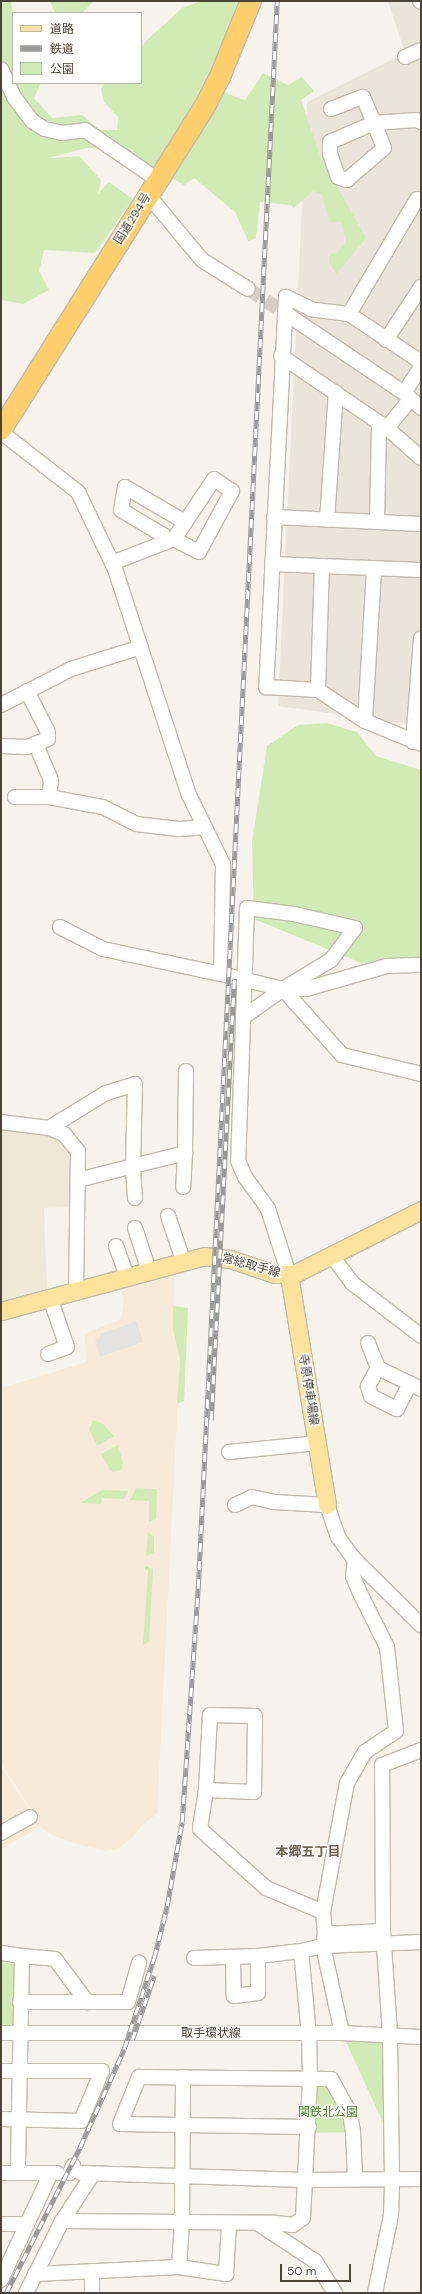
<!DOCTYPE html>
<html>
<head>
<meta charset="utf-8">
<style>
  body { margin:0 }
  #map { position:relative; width:422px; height:2294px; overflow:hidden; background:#f6f3ec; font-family:"DM Sans","Noto Sans JP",sans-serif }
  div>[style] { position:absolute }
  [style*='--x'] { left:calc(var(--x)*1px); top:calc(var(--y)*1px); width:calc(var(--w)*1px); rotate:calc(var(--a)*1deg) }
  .residential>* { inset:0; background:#eae5da }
  .commercial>* { inset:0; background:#f7ead8 }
  .education>* { inset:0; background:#efe8d6 }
  .green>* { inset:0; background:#d2eab5 }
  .parking>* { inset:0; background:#e5e3e0 }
  .minor-tunnel>* { height:14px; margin-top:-7px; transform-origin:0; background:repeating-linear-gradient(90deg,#d4d0c8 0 14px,transparent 0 21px) }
  .roads { filter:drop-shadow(1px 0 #c2bbae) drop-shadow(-1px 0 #c2bbae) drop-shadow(0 1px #c2bbae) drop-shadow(0 -1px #c2bbae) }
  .minor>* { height:14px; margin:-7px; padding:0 7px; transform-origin:7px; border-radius:7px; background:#fff }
  .major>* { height:17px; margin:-8.5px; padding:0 8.5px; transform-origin:8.5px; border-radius:8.5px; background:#ffe39c }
  .highway>* { height:20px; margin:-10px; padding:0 10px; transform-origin:10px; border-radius:10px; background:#ffcf6e }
  .rail>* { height:4.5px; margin-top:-2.25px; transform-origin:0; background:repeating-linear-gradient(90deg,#fff 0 9px,#9a9a9a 0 18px); box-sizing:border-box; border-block:1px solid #9a9a9a }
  span { translate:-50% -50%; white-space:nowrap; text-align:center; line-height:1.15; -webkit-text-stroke:3px #fff; paint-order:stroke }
  .street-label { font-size:12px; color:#4b4439 }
  .park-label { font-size:12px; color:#4a7f2a }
  .neighbourhood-label { font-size:13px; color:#6e6250; font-weight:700 }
  .frame { position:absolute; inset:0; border:2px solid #4b4439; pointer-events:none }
  .legend { position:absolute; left:12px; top:12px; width:130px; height:72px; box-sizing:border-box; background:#fff; border:1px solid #b7b4b0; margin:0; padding:5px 7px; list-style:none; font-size:12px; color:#4b4439 }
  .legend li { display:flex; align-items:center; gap:8px; height:20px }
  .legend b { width:20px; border:1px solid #b7b4b0 }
  .scale { position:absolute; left:280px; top:2264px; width:71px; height:18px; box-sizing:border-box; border:2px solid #4b4439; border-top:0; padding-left:5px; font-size:12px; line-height:14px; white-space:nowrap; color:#4b4439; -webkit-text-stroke:3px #fff; paint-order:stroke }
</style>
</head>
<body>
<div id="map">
  <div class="residential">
    <i style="clip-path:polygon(388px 1px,421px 1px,421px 726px,278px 706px,307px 102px,405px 53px)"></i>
  </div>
  <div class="commercial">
    <i style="clip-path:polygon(174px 1273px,173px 1330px,180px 1359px,157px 1814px,142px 1825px,132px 1838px,119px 1848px,106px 1851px,80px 1845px,51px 1835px,43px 1829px,1px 1763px,1px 1388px,87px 1362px,84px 1334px,121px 1319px,124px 1301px,120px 1284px)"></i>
    <i style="clip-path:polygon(1px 1766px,41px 1827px,1px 1849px)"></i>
  </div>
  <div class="education">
    <i style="clip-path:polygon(14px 1128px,60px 1138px,65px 1144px,74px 1158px,74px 1207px,44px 1208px,47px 1291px,1px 1302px,1px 1129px)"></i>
  </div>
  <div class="green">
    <i style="clip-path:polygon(1px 1px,11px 1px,13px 14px,13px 83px,41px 83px,34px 98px,52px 118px,82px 115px,100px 130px,117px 130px,118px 117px,104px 102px,101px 89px,104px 83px,141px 83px,141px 48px,146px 41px,182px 8px,201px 1px,239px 1px,239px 16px,212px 78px,228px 94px,245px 100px,263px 73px,288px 85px,302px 77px,314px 91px,301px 100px,320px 156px,366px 238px,336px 274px,329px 262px,330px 254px,337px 253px,346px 242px,341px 222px,329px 222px,322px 194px,313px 191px,294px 208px,291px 205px,260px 202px,256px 238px,248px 241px,235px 212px,194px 178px,184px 185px,121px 150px,87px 148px,48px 158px,79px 156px,101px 180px,98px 194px,109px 182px,133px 199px,95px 253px,44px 250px,39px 271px,49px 290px,23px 304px,1px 300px)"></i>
    <i style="clip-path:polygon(50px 1px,94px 1px,82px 13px,55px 13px)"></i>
    <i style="clip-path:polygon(327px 723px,357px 732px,376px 756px,421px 770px,421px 961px,361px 963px,254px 919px,252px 842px,267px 746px,298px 725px)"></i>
    <i style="clip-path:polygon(173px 1306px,188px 1308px,184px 1401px,177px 1404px,180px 1359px,173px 1330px)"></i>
    <i style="clip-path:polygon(93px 1420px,103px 1424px,114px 1436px,97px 1446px,89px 1429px)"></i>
    <i style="clip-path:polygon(118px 1445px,123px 1463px,122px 1469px,113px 1472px,110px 1470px,101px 1454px)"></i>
    <i style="clip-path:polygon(136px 1488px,157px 1489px,156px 1519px,149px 1522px,149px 1501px,130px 1500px)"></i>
    <i style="clip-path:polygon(102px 1490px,128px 1491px,124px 1499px,102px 1498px,101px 1504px,80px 1503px)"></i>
    <i style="clip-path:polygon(148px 1532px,154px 1537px,154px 1552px,146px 1556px)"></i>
    <i style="clip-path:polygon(145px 1566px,153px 1569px,149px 1642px,143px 1645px,148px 1570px,145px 1570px)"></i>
    <i style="clip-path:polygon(1px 1962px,16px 1965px,14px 2026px,1px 2026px)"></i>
    <i style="clip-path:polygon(342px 2033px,390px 2034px,391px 2140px)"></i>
    <i style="clip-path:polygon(310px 2078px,331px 2079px,353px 2132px,309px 2133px)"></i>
  </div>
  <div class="parking">
    <i style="clip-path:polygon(137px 1321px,143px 1342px,100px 1357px,95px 1340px,100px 1338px,100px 1334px)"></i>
  </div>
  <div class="minor-tunnel">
    <i style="--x:248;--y:289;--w:51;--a:33.1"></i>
  </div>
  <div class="roads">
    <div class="minor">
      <i style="--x:420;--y:1;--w:1;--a:45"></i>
      <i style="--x:405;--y:57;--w:17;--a:-24"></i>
      <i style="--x:1;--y:69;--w:31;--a:65"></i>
      <i style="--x:14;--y:97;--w:30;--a:53"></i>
      <i style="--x:32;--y:121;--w:15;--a:32"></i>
      <i style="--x:45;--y:129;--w:17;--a:13"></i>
      <i style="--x:62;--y:133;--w:23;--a:-7"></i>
      <i style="--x:85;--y:130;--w:88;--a:34.4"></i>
      <i style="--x:331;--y:109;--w:34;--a:-21"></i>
      <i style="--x:363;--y:97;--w:28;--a:67"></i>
      <i style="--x:374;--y:123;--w:27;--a:68"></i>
      <i style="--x:384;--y:148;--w:49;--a:139.1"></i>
      <i style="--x:347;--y:180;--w:9;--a:-162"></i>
      <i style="--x:338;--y:177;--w:24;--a:-109"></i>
      <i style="--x:330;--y:154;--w:12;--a:-90"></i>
      <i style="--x:330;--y:142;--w:48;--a:-23.4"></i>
      <i style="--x:374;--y:123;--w:42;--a:-4.1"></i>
      <i style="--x:416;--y:120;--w:5;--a:22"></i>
      <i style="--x:148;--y:195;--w:85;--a:50.3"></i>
      <i style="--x:202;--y:260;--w:54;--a:32.2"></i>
      <i style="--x:421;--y:201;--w:4;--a:-153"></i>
      <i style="--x:417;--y:199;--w:134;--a:120.6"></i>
      <i style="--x:349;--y:314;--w:87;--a:33.7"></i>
      <i style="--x:349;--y:314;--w:38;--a:-173"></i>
      <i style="--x:311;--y:309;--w:28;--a:-154"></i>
      <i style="--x:286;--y:297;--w:391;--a:92.9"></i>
      <i style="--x:266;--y:687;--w:52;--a:3.3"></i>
      <i style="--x:318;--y:690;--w:56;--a:33.4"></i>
      <i style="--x:365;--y:721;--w:61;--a:22.3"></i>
      <i style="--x:291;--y:317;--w:136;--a:33.9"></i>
      <i style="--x:404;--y:393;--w:23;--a:41"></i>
      <i style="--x:386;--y:340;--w:64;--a:-56.6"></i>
      <i style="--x:281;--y:356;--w:128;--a:34.2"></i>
      <i style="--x:387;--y:428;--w:45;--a:41.4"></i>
      <i style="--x:404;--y:393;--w:31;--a:-57"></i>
      <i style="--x:387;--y:428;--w:36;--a:-51"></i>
      <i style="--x:1;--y:432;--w:98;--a:37.9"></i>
      <i style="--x:78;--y:492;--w:85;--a:64.3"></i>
      <i style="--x:115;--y:569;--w:238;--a:71.9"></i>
      <i style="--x:189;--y:795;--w:77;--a:63.8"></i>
      <i style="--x:223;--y:864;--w:110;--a:91"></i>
      <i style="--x:221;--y:974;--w:64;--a:13.6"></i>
      <i style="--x:283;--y:989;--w:89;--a:48.2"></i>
      <i style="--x:342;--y:1055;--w:81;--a:13.5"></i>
      <i style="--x:274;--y:517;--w:147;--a:2.7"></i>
      <i style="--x:327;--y:520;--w:128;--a:-86"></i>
      <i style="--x:377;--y:522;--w:98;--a:-88.8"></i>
      <i style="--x:166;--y:542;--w:8;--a:-113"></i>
      <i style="--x:163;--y:535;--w:49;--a:-149.2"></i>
      <i style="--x:121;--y:510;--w:23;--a:-80"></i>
      <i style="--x:125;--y:487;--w:69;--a:30.3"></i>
      <i style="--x:112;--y:563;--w:66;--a:-21.2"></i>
      <i style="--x:174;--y:539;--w:72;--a:-56.3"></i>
      <i style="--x:214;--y:479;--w:22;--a:34"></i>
      <i style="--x:232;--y:491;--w:69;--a:118.4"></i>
      <i style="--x:199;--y:552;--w:28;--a:-153"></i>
      <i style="--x:272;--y:564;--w:149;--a:2.3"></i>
      <i style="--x:318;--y:690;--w:124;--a:-88.2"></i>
      <i style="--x:1;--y:705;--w:79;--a:-27.2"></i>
      <i style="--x:71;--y:669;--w:73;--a:-17.4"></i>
      <i style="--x:365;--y:721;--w:153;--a:-86.6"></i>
      <i style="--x:413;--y:742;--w:104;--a:-85.6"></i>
      <i style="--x:1;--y:746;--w:26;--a:2"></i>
      <i style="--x:27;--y:747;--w:22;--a:-21"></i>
      <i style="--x:48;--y:739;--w:7;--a:-90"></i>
      <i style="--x:48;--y:732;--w:46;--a:-117.1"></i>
      <i style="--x:15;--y:797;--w:34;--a:0"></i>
      <i style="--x:49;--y:797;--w:17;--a:-83"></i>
      <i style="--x:51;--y:780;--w:39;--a:-113"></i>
      <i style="--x:49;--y:797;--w:55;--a:10.5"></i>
      <i style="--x:103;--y:807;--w:37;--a:27"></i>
      <i style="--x:136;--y:824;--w:43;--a:6.6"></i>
      <i style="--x:179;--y:829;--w:26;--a:-4"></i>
      <i style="--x:60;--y:927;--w:48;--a:27.1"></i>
      <i style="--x:103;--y:949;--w:121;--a:12"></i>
      <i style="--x:283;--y:989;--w:56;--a:-31.1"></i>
      <i style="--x:331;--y:960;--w:40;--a:-53"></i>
      <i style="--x:355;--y:928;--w:63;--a:-167.1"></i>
      <i style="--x:294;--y:914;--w:47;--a:-172.7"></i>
      <i style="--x:247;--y:908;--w:253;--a:92"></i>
      <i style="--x:238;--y:1161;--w:17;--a:66"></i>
      <i style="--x:245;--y:1177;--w:39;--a:54"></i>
      <i style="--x:268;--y:1209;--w:69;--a:72.3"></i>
      <i style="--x:245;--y:1016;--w:47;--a:-35.4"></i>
      <i style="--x:283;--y:989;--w:23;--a:0"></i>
      <i style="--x:306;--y:989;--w:84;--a:-15.9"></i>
      <i style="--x:387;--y:966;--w:34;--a:-2"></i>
      <i style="--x:1;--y:1122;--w:48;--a:7.1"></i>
      <i style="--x:49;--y:1128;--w:16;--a:22"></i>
      <i style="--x:64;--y:1134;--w:22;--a:51"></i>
      <i style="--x:78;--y:1151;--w:139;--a:90.8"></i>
      <i style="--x:49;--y:1128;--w:67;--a:-31.6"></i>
      <i style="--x:106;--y:1093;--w:30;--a:-17"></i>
      <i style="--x:135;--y:1084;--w:82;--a:91.4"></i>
      <i style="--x:133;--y:1166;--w:57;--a:165.7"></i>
      <i style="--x:185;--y:1153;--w:82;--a:-89.3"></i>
      <i style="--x:135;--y:1198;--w:32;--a:-94"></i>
      <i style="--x:133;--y:1166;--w:54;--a:-14"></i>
      <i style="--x:185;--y:1153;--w:34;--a:93"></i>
      <i style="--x:168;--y:1216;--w:46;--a:71.2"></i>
      <i style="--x:135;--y:1228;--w:45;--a:72"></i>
      <i style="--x:116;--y:1246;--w:32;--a:70"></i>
      <i style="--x:332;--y:1256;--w:34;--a:53"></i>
      <i style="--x:352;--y:1283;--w:87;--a:37.5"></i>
      <i style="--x:368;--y:1343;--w:27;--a:68"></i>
      <i style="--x:378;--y:1368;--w:48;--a:26"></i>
      <i style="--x:48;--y:1354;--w:20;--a:-20"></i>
      <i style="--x:67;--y:1347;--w:52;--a:-109.1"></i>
      <i style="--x:378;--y:1368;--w:21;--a:119"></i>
      <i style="--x:368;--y:1386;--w:10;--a:73"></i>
      <i style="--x:371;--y:1396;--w:29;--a:27"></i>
      <i style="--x:397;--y:1409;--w:29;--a:-63"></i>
      <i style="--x:229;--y:1452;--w:88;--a:-5.8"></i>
      <i style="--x:235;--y:1505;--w:19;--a:-25"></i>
      <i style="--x:252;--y:1497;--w:23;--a:13"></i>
      <i style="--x:274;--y:1502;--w:53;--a:3.2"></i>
      <i style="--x:327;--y:1505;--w:34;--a:71"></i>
      <i style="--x:338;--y:1537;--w:29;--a:54"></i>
      <i style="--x:355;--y:1560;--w:93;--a:44.6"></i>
      <i style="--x:206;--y:1790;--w:48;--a:2.4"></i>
      <i style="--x:254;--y:1792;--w:76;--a:-89.2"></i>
      <i style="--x:255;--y:1716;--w:45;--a:-178.7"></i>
      <i style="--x:210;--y:1715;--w:75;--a:93.1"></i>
      <i style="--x:206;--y:1790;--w:39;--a:99"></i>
      <i style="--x:200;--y:1829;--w:89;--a:41.8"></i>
      <i style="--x:266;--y:1888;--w:62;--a:22.8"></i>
      <i style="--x:1;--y:1833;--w:33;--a:-29"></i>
      <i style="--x:325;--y:1934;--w:58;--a:-3"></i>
      <i style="--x:1;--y:1953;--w:21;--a:8"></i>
      <i style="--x:22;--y:1956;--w:217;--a:91.1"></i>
      <i style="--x:22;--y:1956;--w:33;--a:5"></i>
      <i style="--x:55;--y:1959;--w:54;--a:53.3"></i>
      <i style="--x:233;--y:1957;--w:39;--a:89"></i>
      <i style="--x:234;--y:1996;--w:24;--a:-7"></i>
      <i style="--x:258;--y:1993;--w:37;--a:-90"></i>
      <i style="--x:194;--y:1958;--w:64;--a:-1.8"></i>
      <i style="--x:258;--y:1956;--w:43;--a:-6.6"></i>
      <i style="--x:20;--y:2002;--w:108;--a:0"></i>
      <i style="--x:128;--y:2002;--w:41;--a:-74.2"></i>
      <i style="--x:1;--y:2033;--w:341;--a:0"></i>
      <i style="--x:342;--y:2033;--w:79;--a:2.9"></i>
      <i style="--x:342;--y:2033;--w:89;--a:-102.3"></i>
      <i style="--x:323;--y:1946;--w:12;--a:-81"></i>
      <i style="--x:325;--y:1934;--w:22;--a:-95"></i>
      <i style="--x:323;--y:1912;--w:131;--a:-79.5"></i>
      <i style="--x:347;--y:1783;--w:36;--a:-60"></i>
      <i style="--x:365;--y:1752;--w:37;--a:-34"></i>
      <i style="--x:396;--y:1731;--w:84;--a:-96.1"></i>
      <i style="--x:387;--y:1647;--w:63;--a:-116.6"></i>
      <i style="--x:359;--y:1591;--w:16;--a:-112"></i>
      <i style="--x:353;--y:1576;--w:16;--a:-83"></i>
      <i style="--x:1;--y:2071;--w:101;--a:0"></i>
      <i style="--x:102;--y:2071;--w:54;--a:112.8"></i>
      <i style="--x:81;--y:2121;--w:80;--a:-178.6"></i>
      <i style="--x:309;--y:2127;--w:189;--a:-179.1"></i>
      <i style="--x:120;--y:2124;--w:51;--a:-68"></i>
      <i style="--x:139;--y:2077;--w:192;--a:0.6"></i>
      <i style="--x:331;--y:2079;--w:39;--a:61"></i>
      <i style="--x:350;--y:2113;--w:19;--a:81"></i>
      <i style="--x:353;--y:2132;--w:46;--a:87.5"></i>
      <i style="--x:1;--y:2173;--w:56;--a:0"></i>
      <i style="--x:70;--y:2173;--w:8;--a:-67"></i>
      <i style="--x:81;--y:2173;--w:225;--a:1.8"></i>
      <i style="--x:306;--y:2180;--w:115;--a:-0.5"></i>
      <i style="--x:62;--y:2221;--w:214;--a:0.5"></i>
      <i style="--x:276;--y:2223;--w:17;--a:7"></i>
      <i style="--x:293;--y:2225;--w:12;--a:-35"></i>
      <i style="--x:303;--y:2218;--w:140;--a:-87.1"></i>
      <i style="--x:310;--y:2078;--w:43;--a:-91.3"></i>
      <i style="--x:309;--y:2035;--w:84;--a:-95.4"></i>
      <i style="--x:301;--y:1951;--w:23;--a:-13"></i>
      <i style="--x:323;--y:1946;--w:98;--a:-2.3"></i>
      <i style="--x:257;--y:2223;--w:69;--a:33.2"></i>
      <i style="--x:315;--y:2261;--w:38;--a:58"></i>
      <i style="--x:1;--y:2224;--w:25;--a:0"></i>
      <i style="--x:179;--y:2267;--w:48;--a:8.5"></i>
      <i style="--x:226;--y:2274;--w:51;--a:-86.6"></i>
      <i style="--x:92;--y:2271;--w:22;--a:90"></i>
      <i style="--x:35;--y:2274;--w:144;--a:-2.8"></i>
      <i style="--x:179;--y:2267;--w:44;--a:-86.1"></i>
      <i style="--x:182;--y:2223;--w:146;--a:-89.6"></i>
      <i style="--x:1;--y:2280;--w:118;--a:-65"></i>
      <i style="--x:26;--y:2293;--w:80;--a:-63.4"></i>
      <i style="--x:62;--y:2221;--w:56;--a:-56.6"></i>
      <i style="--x:375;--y:2293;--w:80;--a:-78.4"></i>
      <i style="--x:391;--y:2215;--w:36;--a:-88"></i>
      <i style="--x:392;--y:2179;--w:145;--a:-90.8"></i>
      <i style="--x:390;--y:2034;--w:103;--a:-93.9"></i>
      <i style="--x:383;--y:1931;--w:166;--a:-90.3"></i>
      <i style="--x:382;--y:1765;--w:42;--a:-21"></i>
    </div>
    <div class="major">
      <i style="--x:289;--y:1275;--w:233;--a:80.6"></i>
      <i style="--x:1;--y:1311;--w:211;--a:-15.1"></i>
      <i style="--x:205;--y:1256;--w:25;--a:7"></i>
      <i style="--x:230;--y:1259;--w:47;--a:18.4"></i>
      <i style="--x:275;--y:1274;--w:19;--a:0"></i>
      <i style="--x:294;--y:1274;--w:142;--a:-26.7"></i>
    </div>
    <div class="highway">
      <i style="--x:1;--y:430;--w:381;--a:-57.8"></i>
      <i style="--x:204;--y:108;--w:38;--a:-63"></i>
      <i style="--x:221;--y:74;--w:79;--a:-67.7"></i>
    </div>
  </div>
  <div class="rail">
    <i style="--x:211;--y:1420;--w:442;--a:-87"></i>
    <i style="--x:132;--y:2040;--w:68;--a:-71"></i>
    <i style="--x:6;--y:2293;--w:164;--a:-63.1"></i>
    <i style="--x:80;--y:2147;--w:107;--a:-65.8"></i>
    <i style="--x:124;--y:2049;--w:96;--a:-71.8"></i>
    <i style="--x:154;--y:1958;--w:54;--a:-76"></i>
    <i style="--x:167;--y:1906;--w:85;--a:-79.9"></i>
    <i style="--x:182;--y:1822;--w:235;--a:-86.1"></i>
    <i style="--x:198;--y:1588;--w:1589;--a:-87.15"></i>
  </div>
  <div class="street-label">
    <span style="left:133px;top:219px;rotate:-58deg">国道294号</span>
    <span style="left:251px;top:1266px;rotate:15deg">常総取手線</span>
    <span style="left:308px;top:1390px;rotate:81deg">寺原停車場線</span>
    <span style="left:211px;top:2034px">取手環状線</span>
  </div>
  <div class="park-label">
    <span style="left:328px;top:2113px">関鉄北公園</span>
  </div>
  <div class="neighbourhood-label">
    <span style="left:308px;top:1852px">本郷五丁目</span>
  </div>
  <div class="frame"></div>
  <ul class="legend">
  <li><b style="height:5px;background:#ffe39c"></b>道路</li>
  <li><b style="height:5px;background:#9a9a9a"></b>鉄道</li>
  <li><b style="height:11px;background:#d2eab5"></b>公園</li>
  </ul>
  <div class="scale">50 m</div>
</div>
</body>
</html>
